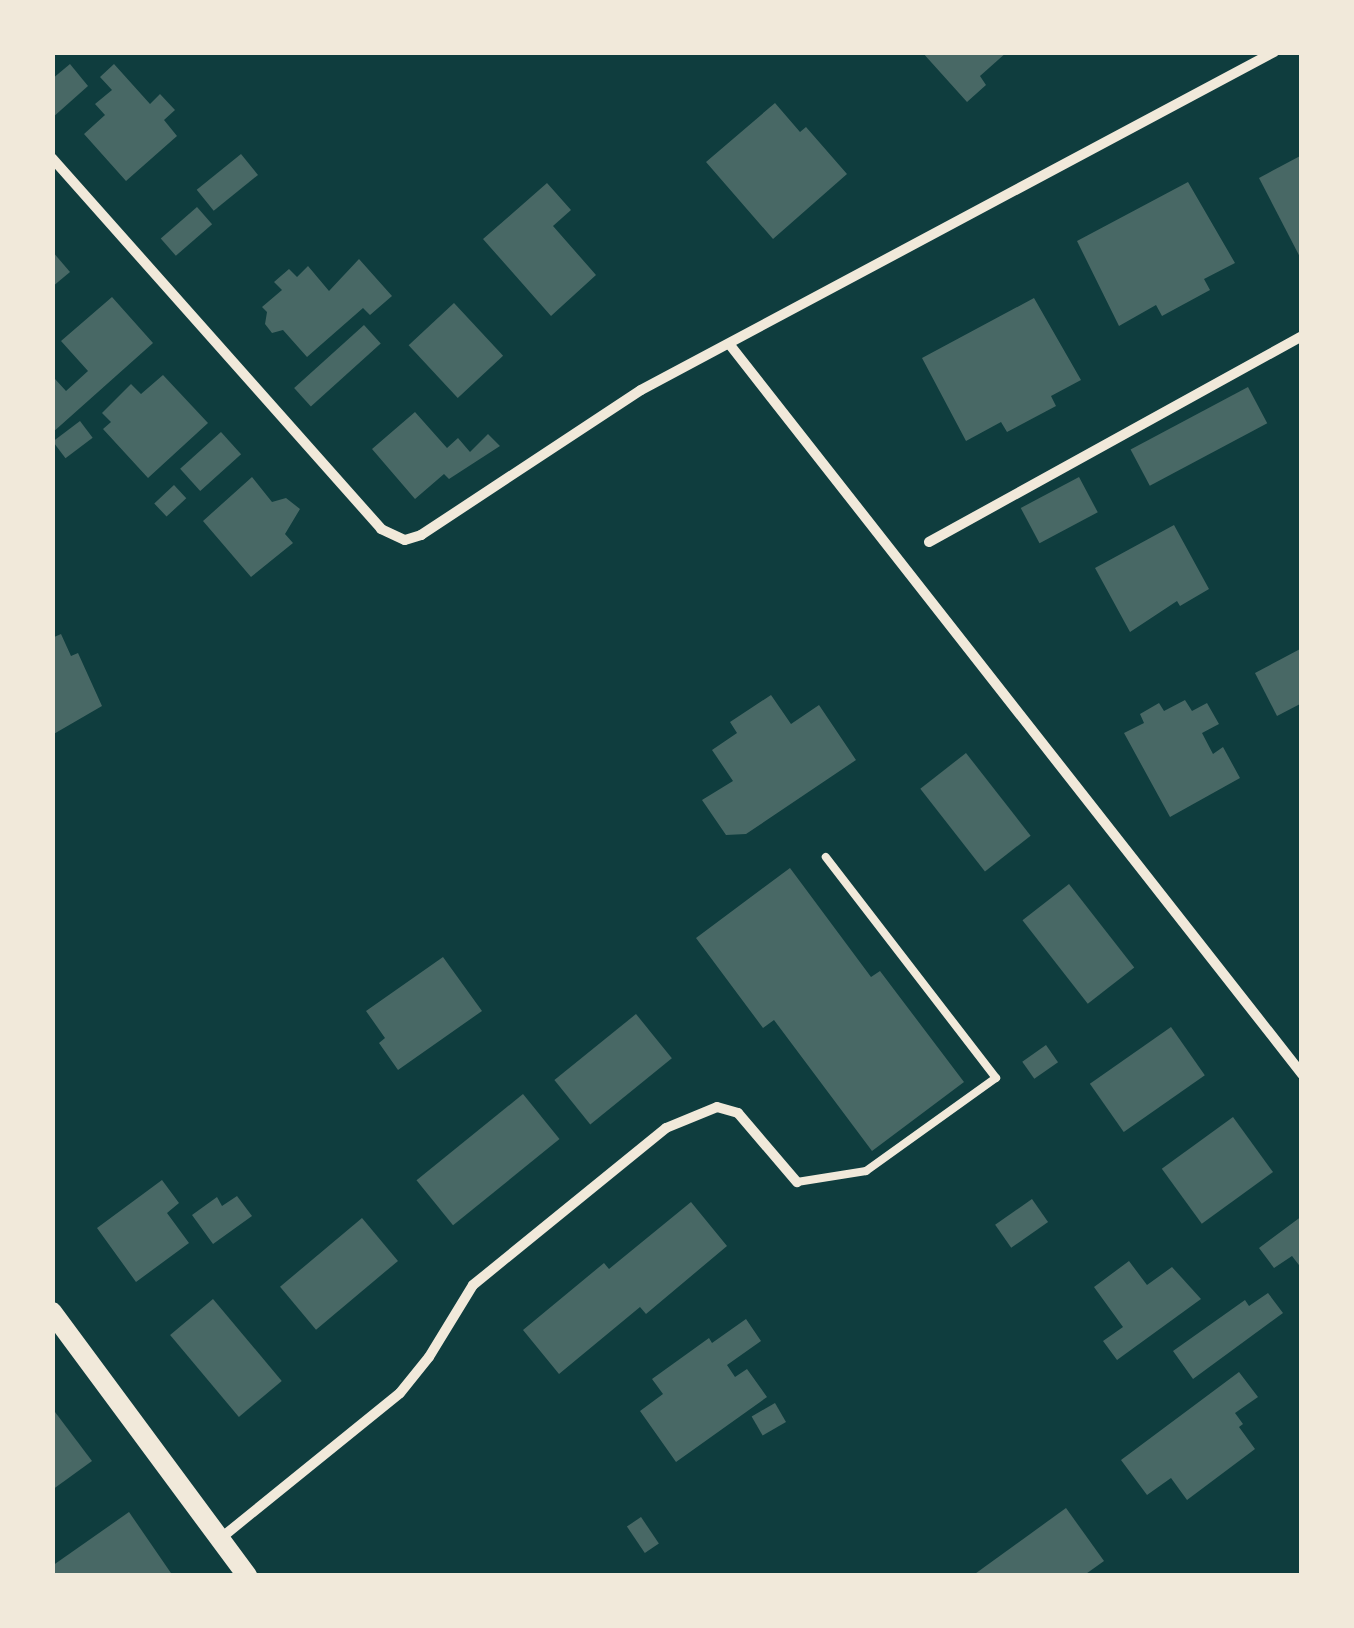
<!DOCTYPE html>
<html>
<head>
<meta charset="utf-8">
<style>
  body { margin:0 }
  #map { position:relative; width:1354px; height:1628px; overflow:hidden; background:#0f3d3e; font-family:"PT Serif",serif }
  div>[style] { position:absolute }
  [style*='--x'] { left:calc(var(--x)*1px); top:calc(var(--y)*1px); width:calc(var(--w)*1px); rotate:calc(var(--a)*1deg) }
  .building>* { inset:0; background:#486865; transform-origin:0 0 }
  .service>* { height:8px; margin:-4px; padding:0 4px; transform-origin:4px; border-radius:4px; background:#f1e9da }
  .minor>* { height:10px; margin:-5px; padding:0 5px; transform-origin:5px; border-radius:5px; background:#f1e9da }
  .secondary>* { height:20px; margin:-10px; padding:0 10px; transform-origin:10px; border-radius:10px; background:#f1e9da }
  span { translate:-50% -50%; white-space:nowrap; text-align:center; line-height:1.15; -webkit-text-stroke:10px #f1e9da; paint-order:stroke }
  .frame { position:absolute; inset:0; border:55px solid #f1e9da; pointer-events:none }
</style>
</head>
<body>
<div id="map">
  <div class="building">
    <i style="clip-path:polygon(922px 52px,1007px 52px,980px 76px,986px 85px,967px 102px)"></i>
    <i style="clip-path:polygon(70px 64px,88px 86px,52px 118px,52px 79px)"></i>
    <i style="clip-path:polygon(114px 64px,150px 104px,160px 94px,175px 110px,164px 120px,177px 136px,126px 181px,84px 134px,105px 115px,95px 104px,112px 90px,100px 77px)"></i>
    <i style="clip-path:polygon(775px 103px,800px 132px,806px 127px,847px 174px,773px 239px,706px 162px)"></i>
    <i style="left:241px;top:154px;width:27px;height:57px;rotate:51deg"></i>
    <i style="clip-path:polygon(1302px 155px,1302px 261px,1259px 178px)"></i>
    <i style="clip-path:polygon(1188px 182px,1235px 263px,1204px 279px,1210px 290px,1162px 316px,1156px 305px,1119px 326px,1077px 241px)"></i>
    <i style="clip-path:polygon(547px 183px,571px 210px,553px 226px,596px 275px,551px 316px,483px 239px)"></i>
    <i style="left:197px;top:207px;width:23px;height:48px;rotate:49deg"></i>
    <i style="clip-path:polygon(52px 251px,70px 272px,52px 287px)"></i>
    <i style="clip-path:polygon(359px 259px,392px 296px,370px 315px,363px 308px,307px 357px,283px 330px,272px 333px,265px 324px,267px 312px,262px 307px,282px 290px,274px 282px,289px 269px,297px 277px,308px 266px,329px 291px)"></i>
    <i style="clip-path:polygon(112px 297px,153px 343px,52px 433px,52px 382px,55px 379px,66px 391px,88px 371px,61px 341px)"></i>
    <i style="clip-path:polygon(1034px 298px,1081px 380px,1051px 396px,1056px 406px,1007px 432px,1001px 422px,966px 441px,922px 358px)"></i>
    <i style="left:454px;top:303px;width:72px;height:62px;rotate:47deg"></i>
    <i style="left:364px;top:325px;width:25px;height:94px;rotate:48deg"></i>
    <i style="clip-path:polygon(163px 375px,208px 423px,148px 478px,103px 429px,111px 422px,102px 413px,131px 384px,141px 394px)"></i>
    <i style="left:1248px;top:387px;width:41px;height:133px;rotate:62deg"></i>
    <i style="clip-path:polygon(415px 412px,447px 448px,458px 438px,470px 452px,488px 434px,500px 446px,449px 479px,444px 474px,415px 499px,372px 449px)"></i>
    <i style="left:80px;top:421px;width:21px;height:34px;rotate:53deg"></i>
    <i style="left:221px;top:432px;width:30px;height:55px;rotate:48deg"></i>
    <i style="clip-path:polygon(252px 477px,272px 502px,286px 498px,300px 509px,285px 534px,293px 543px,251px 577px,203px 521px)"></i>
    <i style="left:1079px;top:477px;width:40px;height:66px;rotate:62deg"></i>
    <i style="left:174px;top:485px;width:18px;height:27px;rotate:47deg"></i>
    <i style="clip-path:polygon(1174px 525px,1209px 589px,1180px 606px,1177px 601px,1130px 632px,1095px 568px)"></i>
    <i style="clip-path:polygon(61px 634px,71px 656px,78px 653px,102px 706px,52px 735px,52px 638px)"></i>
    <i style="clip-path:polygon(1302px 648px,1302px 703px,1277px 716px,1255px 673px)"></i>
    <i style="clip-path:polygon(771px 695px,791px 724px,819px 705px,856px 760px,746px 834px,726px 835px,702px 800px,733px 781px,712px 750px,737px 733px,730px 722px)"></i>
    <i style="clip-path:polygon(1185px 700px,1192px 711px,1207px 703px,1219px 724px,1202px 733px,1213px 754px,1223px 747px,1240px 778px,1170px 817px,1124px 733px,1144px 723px,1140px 714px,1159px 703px,1164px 711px)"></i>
    <i style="left:966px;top:753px;width:105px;height:58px;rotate:52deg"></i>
    <i style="clip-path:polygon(790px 868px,871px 977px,880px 971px,964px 1082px,872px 1151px,774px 1020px,763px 1028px,696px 938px)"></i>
    <i style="left:1069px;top:884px;width:106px;height:59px;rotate:52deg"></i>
    <i style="clip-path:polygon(443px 957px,482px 1011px,398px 1070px,379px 1043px,385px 1038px,366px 1011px)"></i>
    <i style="left:636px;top:1014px;width:57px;height:105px;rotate:51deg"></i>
    <i style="left:1171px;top:1027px;width:59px;height:99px;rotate:55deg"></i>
    <i style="left:1046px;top:1045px;width:21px;height:29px;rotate:55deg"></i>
    <i style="left:523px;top:1094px;width:58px;height:137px;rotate:51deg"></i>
    <i style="left:1233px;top:1117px;width:68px;height:88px;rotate:54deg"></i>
    <i style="clip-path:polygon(162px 1180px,179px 1203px,167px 1213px,189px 1243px,136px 1282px,97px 1228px)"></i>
    <i style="clip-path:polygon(237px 1196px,252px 1216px,213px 1244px,192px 1215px,217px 1197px,222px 1206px)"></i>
    <i style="left:1032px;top:1199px;width:28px;height:45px;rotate:55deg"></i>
    <i style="clip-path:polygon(691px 1202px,727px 1246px,646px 1314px,640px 1307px,559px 1374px,523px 1330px,604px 1263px,609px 1269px)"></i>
    <i style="clip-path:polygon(1302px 1216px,1302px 1269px,1292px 1256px,1274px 1268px,1259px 1248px)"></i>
    <i style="left:362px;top:1218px;width:56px;height:107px;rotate:50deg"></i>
    <i style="clip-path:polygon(1129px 1261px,1147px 1285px,1172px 1267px,1201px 1299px,1117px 1360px,1103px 1341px,1123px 1327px,1094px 1287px)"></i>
    <i style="clip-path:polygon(1268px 1293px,1283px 1313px,1193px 1379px,1173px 1351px,1245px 1300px,1249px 1306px)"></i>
    <i style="left:213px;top:1299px;width:107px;height:56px;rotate:50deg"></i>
    <i style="clip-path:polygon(746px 1319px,761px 1341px,727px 1365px,735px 1377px,747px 1369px,767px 1397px,676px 1462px,640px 1411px,663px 1394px,652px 1379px,709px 1338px,712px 1343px)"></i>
    <i style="clip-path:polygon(1239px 1372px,1258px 1397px,1235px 1413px,1243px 1424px,1239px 1427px,1255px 1449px,1187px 1500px,1171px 1478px,1147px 1495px,1121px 1460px)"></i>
    <i style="left:775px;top:1403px;width:22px;height:27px;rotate:60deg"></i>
    <i style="clip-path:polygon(52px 1408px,92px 1461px,52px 1490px)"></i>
    <i style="clip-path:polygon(1066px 1508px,1104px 1561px,1083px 1576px,972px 1576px)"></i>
    <i style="clip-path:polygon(129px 1512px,173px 1576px,52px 1576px,52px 1566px)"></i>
    <i style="left:641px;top:1517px;width:32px;height:17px;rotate:56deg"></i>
  </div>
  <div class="service">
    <i style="--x:797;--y:1182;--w:70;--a:-9.1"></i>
    <i style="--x:866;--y:1171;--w:160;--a:-35.6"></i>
    <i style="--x:996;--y:1078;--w:279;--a:-127.6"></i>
  </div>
  <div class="minor">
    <i style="--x:52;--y:158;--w:496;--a:48.4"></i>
    <i style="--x:381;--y:529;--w:26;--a:25"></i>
    <i style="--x:405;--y:540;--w:17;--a:-17"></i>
    <i style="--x:421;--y:535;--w:263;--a:-33.4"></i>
    <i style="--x:641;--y:390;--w:718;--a:-28.1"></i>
    <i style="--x:730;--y:345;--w:927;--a:51.88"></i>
    <i style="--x:929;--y:542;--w:426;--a:-28.9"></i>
    <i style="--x:221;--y:1538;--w:230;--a:-39"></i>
    <i style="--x:400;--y:1393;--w:46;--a:-51.1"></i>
    <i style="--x:429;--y:1357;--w:84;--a:-58.6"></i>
    <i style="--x:473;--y:1285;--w:249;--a:-39.1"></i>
    <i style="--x:666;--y:1128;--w:55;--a:-22.4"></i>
    <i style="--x:717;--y:1107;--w:22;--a:16"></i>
    <i style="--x:738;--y:1113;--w:91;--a:49.5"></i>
  </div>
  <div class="secondary">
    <i style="--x:52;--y:1312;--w:328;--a:53.5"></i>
  </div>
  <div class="frame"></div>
</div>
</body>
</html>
